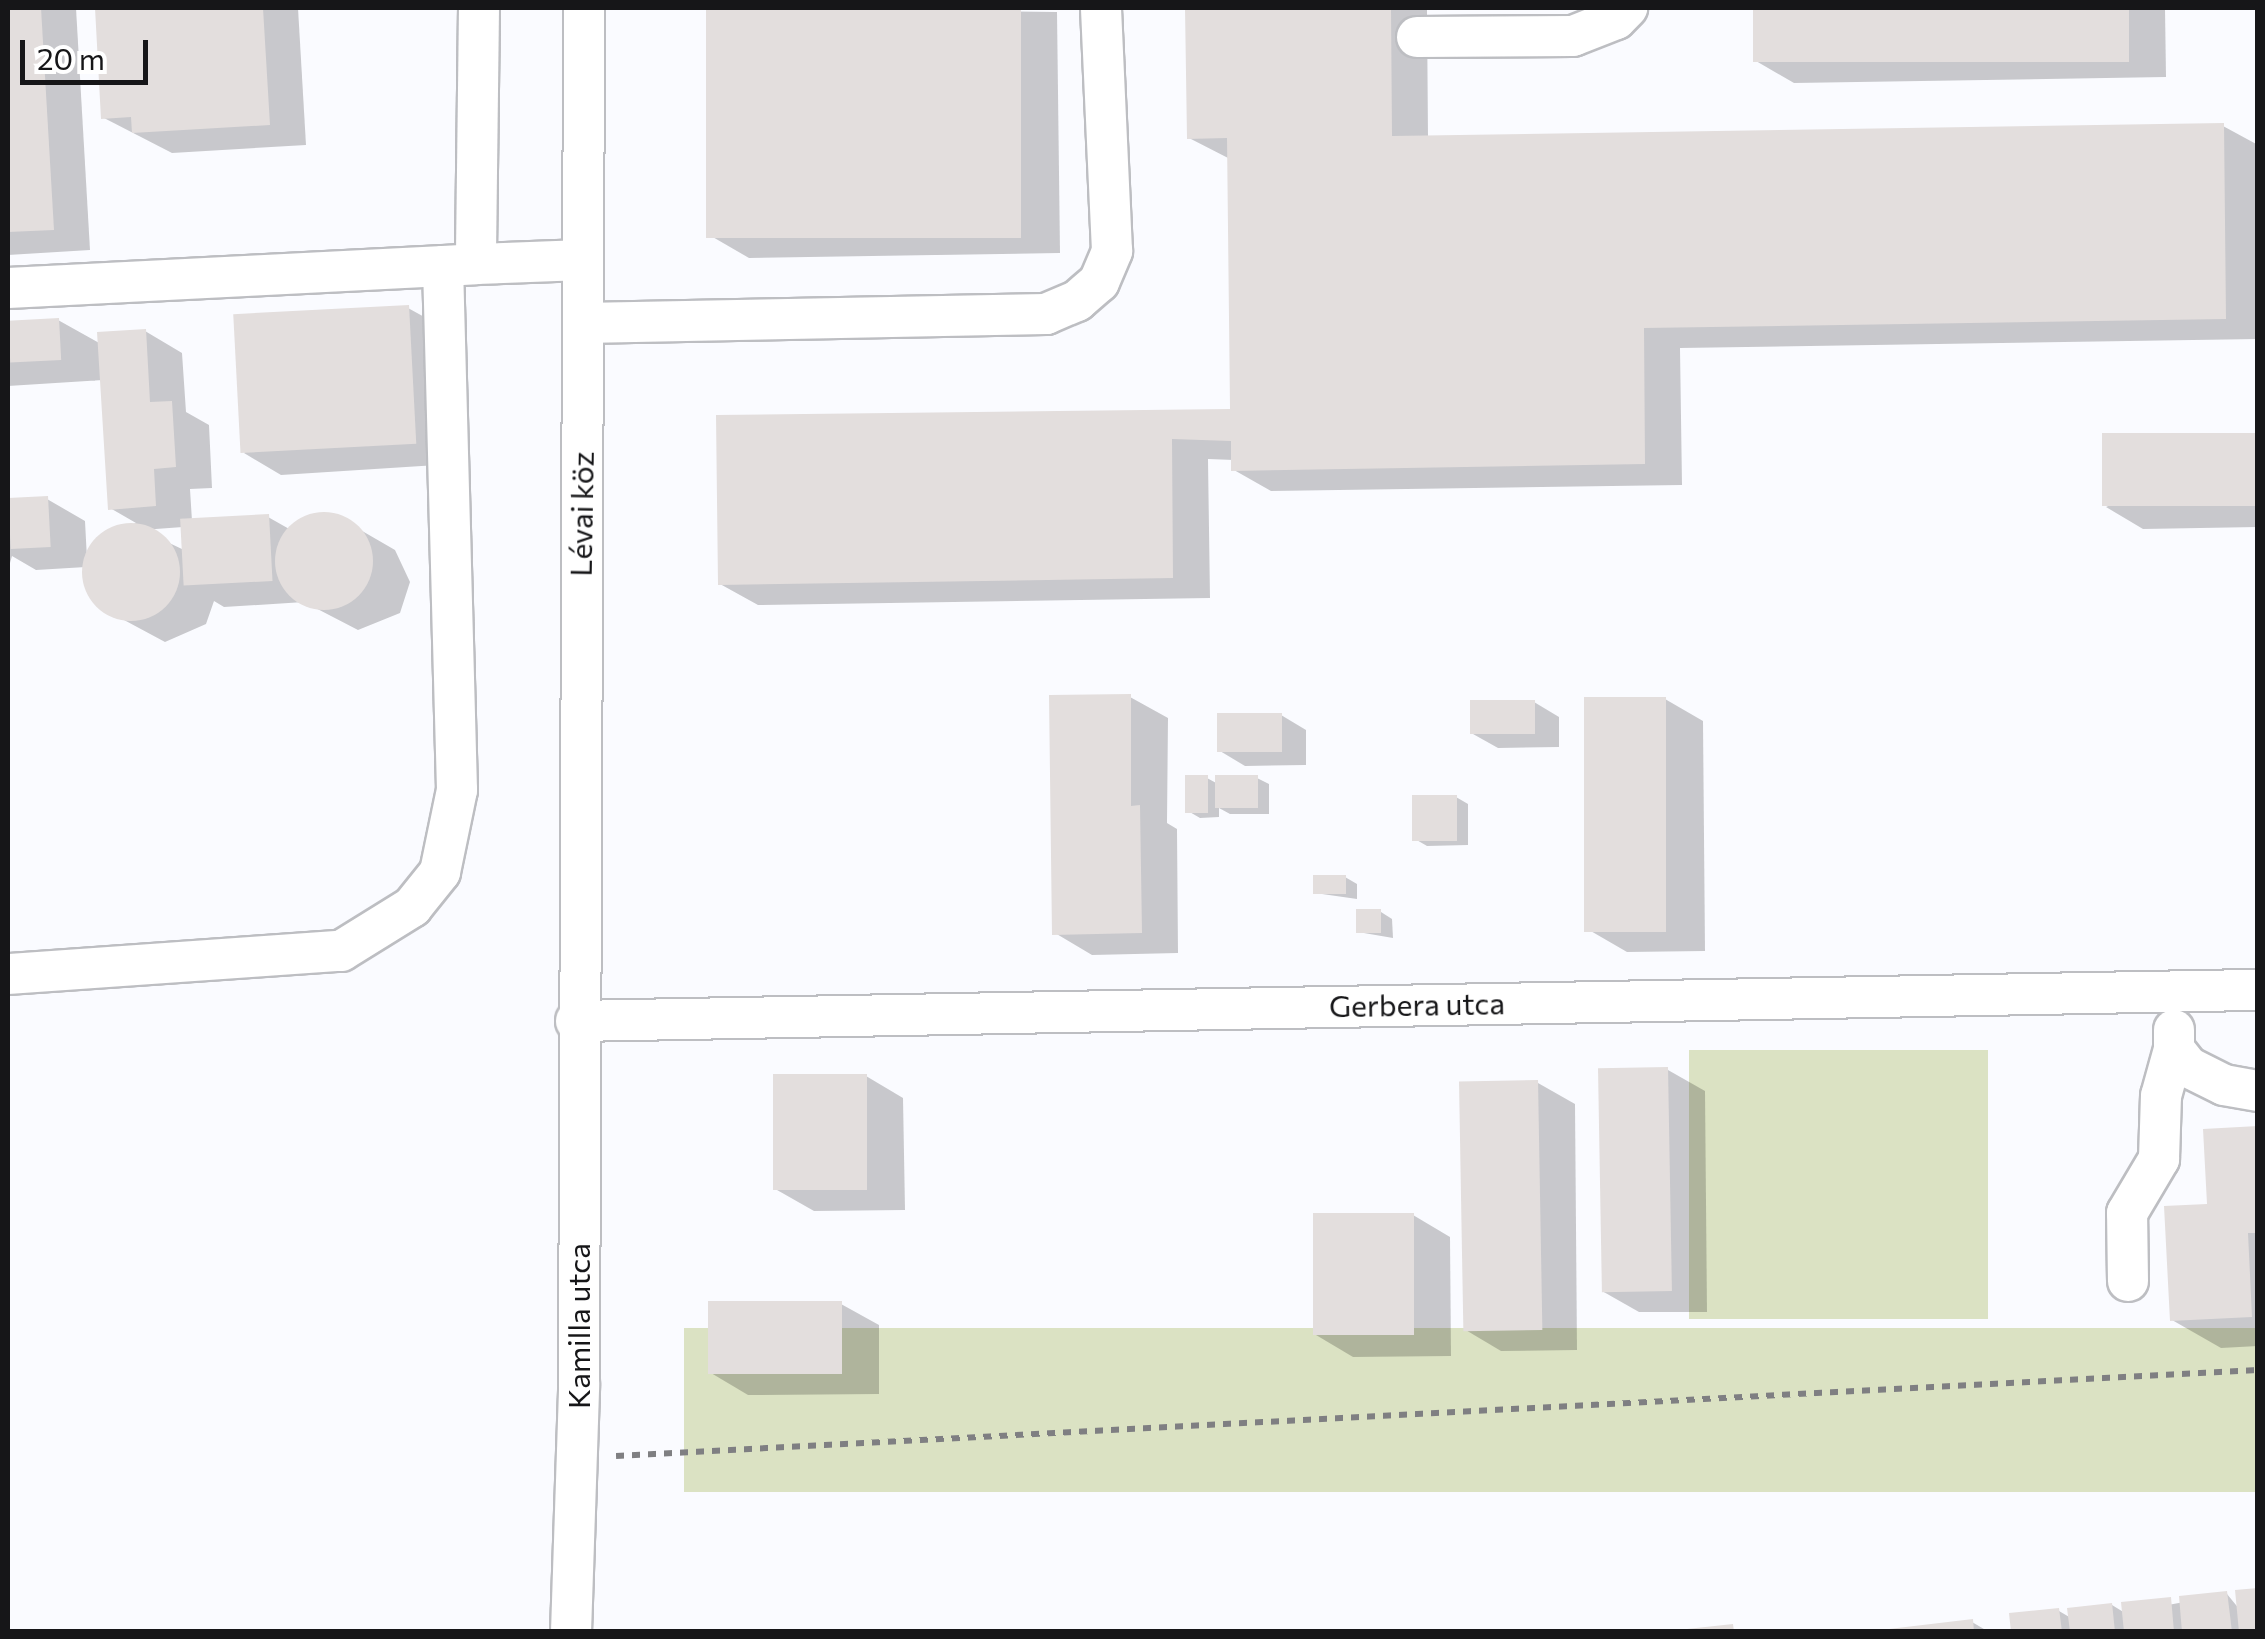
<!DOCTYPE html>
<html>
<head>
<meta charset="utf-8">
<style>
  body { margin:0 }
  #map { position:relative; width:2265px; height:1639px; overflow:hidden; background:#fafbff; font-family:Commissioner,sans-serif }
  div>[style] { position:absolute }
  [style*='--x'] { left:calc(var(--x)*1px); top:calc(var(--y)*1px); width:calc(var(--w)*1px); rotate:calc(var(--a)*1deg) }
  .green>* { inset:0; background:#dbe2c3; transform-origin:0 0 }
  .shadow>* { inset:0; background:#0003 }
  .building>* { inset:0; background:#e3dedd; transform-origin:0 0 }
  .round { border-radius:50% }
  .path>* { height:6px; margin-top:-3px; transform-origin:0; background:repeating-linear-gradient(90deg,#7f7f82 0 8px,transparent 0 16px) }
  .roads { filter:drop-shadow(2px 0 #bdbec2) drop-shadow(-2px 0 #bdbec2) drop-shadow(0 2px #bdbec2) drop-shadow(0 -2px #bdbec2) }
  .minor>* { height:40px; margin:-20px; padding:0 20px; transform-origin:20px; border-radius:20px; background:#fff }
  span { translate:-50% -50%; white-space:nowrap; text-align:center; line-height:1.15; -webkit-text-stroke:8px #fff; paint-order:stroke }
  .street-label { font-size:30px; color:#161618 }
  .frame { position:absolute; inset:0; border:10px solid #161618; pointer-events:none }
  .scale { position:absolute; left:20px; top:40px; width:128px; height:45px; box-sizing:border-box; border:5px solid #161618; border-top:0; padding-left:12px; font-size:30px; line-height:35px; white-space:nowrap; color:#161618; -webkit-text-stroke:8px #fff; paint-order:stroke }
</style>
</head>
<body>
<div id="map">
  <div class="green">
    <i style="left:1988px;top:1050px;width:269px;height:299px;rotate:90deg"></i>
    <i style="left:2257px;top:1328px;width:164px;height:1573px;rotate:90deg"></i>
  </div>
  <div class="shadow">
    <i style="clip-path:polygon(8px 8px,76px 8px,90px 250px,8px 255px)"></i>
    <i style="clip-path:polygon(97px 8px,298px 8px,306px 145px,172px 153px,104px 118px)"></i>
    <i style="clip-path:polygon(709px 8px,1057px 12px,1060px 253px,749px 258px,711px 236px)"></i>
    <i style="clip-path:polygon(1188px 8px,1427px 8px,1428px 138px,2223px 126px,2258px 145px,2258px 339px,1680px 348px,1682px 485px,1271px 491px,1234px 470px,1234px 460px,1208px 459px,1210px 598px,758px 605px,720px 584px,1233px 412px,1230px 159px,1189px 138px)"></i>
    <i style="clip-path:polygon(1756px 8px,2165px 8px,2166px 77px,1794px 83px,1756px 61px)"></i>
    <i style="clip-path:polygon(408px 308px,446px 329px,453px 464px,281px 475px,244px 453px)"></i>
    <i style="clip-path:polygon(evenodd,58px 320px,101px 344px,145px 331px,182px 353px,186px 412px,209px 425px,212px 488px,190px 489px,192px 521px,268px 517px,291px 530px,324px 514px,357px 528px,395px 550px,410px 582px,400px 613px,358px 630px,304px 602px,224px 607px,214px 601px,206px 624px,165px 642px,98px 606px,89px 593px,86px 567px,36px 570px,12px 556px,8px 570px,8px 502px,47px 499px,85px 521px,87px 559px,101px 536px,136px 523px,110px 508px,103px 380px,8px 386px,8px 323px,58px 320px,183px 527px,184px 550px,142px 530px,183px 527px)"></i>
    <i style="clip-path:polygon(2258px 436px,2258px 527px,2143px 529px,2106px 507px)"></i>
    <i style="clip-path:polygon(1130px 697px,1168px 718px,1167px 823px,1177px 829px,1178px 953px,1092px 955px,1055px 933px)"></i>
    <i style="clip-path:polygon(1665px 699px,1703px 721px,1705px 951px,1627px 952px,1589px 930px)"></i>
    <i style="clip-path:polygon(1534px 702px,1559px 717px,1559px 747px,1498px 748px,1473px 734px)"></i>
    <i style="clip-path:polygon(1281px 715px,1306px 730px,1306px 765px,1245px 766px,1220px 751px)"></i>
    <i style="clip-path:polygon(1207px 778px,1218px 784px,1257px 778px,1269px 784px,1269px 814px,1230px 814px,1219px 808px,1219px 817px,1200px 818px,1188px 811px)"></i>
    <i style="clip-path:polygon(1456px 797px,1468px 804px,1468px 845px,1427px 846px,1415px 839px)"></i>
    <i style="clip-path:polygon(1345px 877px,1357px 884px,1357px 899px,1315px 893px)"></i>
    <i style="clip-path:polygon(1381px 912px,1392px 919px,1393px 938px,1358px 932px)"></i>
    <i style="clip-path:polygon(1668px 1070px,1705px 1091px,1707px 1312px,1639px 1312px,1602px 1291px)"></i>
    <i style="clip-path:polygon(866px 1076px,903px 1098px,905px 1210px,814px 1211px,777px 1190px)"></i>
    <i style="clip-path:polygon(1538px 1083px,1575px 1104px,1577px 1350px,1501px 1351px,1464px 1329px)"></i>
    <i style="clip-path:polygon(2258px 1129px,2258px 1346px,2221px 1348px,2172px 1320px,2210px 1207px)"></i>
    <i style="clip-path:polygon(1413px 1215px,1450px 1237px,1451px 1356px,1353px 1357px,1316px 1335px)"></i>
    <i style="clip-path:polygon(841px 1304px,879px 1325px,879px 1394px,748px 1395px,711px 1373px)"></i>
    <i style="clip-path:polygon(2227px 1594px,2258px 1632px,2013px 1632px,2059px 1611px,2071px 1618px,2112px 1605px,2125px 1613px)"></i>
    <i style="clip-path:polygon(1972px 1622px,1989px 1632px,1888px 1632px)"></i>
  </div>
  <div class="building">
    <i style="clip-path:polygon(8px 8px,41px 8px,54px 230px,8px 232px)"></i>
    <i style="clip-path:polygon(95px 8px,263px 8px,270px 125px,132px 133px,131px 117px,101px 119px)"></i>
    <i style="left:706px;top:8px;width:315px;height:230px"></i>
    <i style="clip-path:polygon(1185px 8px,1391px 8px,1392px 136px,2224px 123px,2226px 319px,1644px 328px,1645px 464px,1231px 471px,1231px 441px,1172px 439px,1173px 578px,718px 585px,716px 415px,1230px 409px,1227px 138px,1187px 139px)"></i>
    <i style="left:1753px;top:8px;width:376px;height:54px"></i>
    <i style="left:409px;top:305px;width:139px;height:176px;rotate:87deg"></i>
    <i style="left:59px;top:318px;width:42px;height:51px;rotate:87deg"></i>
    <i style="clip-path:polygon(146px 329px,150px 402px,172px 401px,176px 467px,154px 469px,156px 506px,108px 510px,97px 332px)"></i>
    <i style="left:2258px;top:433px;width:73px;height:156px;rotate:90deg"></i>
    <i style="left:48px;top:496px;width:51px;height:40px;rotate:87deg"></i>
    <i class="round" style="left:275px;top:512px;width:98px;height:98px"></i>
    <i style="left:269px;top:514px;width:67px;height:89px;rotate:87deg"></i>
    <i class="round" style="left:82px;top:523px;width:98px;height:98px"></i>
    <i style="clip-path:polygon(1131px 694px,1131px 806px,1140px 805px,1142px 933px,1052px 935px,1049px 695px)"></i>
    <i style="left:1584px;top:697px;width:82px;height:235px"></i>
    <i style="left:1535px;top:700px;width:34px;height:65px;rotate:90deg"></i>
    <i style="left:1282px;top:713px;width:39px;height:65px;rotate:90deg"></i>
    <i style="left:1185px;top:775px;width:23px;height:38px"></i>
    <i style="left:1258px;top:775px;width:33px;height:43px;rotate:90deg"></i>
    <i style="left:1412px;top:795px;width:45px;height:46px"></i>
    <i style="left:1313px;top:875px;width:33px;height:19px"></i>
    <i style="left:1381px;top:909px;width:24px;height:25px;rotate:90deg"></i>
    <i style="left:1668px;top:1067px;width:224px;height:70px;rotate:89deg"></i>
    <i style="left:867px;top:1074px;width:116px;height:94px;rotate:90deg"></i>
    <i style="left:1538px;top:1080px;width:250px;height:79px;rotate:89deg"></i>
    <i style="clip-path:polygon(2258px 1126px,2258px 1233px,2248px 1233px,2252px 1317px,2170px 1321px,2164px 1206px,2207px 1204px,2203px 1129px)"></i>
    <i style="left:1414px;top:1213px;width:122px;height:101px;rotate:90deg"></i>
    <i style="left:842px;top:1301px;width:73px;height:134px;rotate:90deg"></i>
    <i style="clip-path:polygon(2258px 1588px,2258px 1632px,2239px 1632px,2235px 1590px)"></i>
    <i style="clip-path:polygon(2227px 1591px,2232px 1632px,2182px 1632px,2179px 1596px)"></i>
    <i style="clip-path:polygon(2171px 1597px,2174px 1632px,2124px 1632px,2121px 1602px)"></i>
    <i style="clip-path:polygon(2112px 1603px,2115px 1632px,2070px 1632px,2067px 1608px)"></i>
    <i style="clip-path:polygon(2059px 1608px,2062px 1632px,2011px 1632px,2009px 1613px)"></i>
    <i style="clip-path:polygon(1973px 1619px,1974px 1632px,1889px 1632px,1889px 1629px)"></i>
    <i style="clip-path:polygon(1733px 1624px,1734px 1632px,1687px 1632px,1687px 1629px)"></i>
  </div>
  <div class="path">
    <i style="--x:616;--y:1456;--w:1644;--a:-3"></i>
  </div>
  <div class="roads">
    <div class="minor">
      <i style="--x:479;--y:8;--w:256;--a:90.7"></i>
      <i style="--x:476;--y:264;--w:107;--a:-2.1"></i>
      <i style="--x:1417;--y:37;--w:156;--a:-0.4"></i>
      <i style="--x:1573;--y:36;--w:46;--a:-21.6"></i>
      <i style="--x:1616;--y:19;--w:16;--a:-45"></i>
      <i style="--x:8;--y:288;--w:436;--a:-2.9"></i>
      <i style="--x:583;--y:323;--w:463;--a:-1.1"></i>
      <i style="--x:1046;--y:314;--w:34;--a:-23"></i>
      <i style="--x:1077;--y:301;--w:29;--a:-41"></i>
      <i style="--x:1099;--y:282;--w:34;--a:-67"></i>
      <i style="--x:1112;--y:251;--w:243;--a:-92.6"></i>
      <i style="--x:8;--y:974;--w:334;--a:-4"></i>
      <i style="--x:341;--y:951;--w:84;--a:-31.8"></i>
      <i style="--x:412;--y:907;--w:45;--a:-51.3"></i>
      <i style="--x:440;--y:872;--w:84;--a:-78.3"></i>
      <i style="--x:457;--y:790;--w:524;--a:-91.53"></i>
      <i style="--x:443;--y:266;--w:33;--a:-3"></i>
      <i style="--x:576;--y:1021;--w:1682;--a:-1.06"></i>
      <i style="--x:2174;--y:1030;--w:19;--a:90"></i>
      <i style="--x:2174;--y:1049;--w:23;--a:52"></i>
      <i style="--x:2188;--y:1067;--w:40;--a:26.6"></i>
      <i style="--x:2224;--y:1085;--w:35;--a:10"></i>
      <i style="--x:2128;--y:1281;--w:68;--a:-90.8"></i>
      <i style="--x:2127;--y:1213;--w:63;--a:-59.3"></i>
      <i style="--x:2159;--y:1159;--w:63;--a:-88.2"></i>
      <i style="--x:2161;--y:1096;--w:49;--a:-74.5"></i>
      <i style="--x:571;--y:1632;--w:246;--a:-88.1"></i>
      <i style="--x:579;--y:1386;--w:1378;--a:-89.79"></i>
    </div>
  </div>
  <div class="street-label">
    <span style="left:581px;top:514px;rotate:-89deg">Lévai köz</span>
    <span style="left:1417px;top:1004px;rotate:-1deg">Gerbera utca</span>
    <span style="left:578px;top:1326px;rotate:-90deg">Kamilla utca</span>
  </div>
  <div class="frame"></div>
  <div class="scale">20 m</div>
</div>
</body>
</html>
